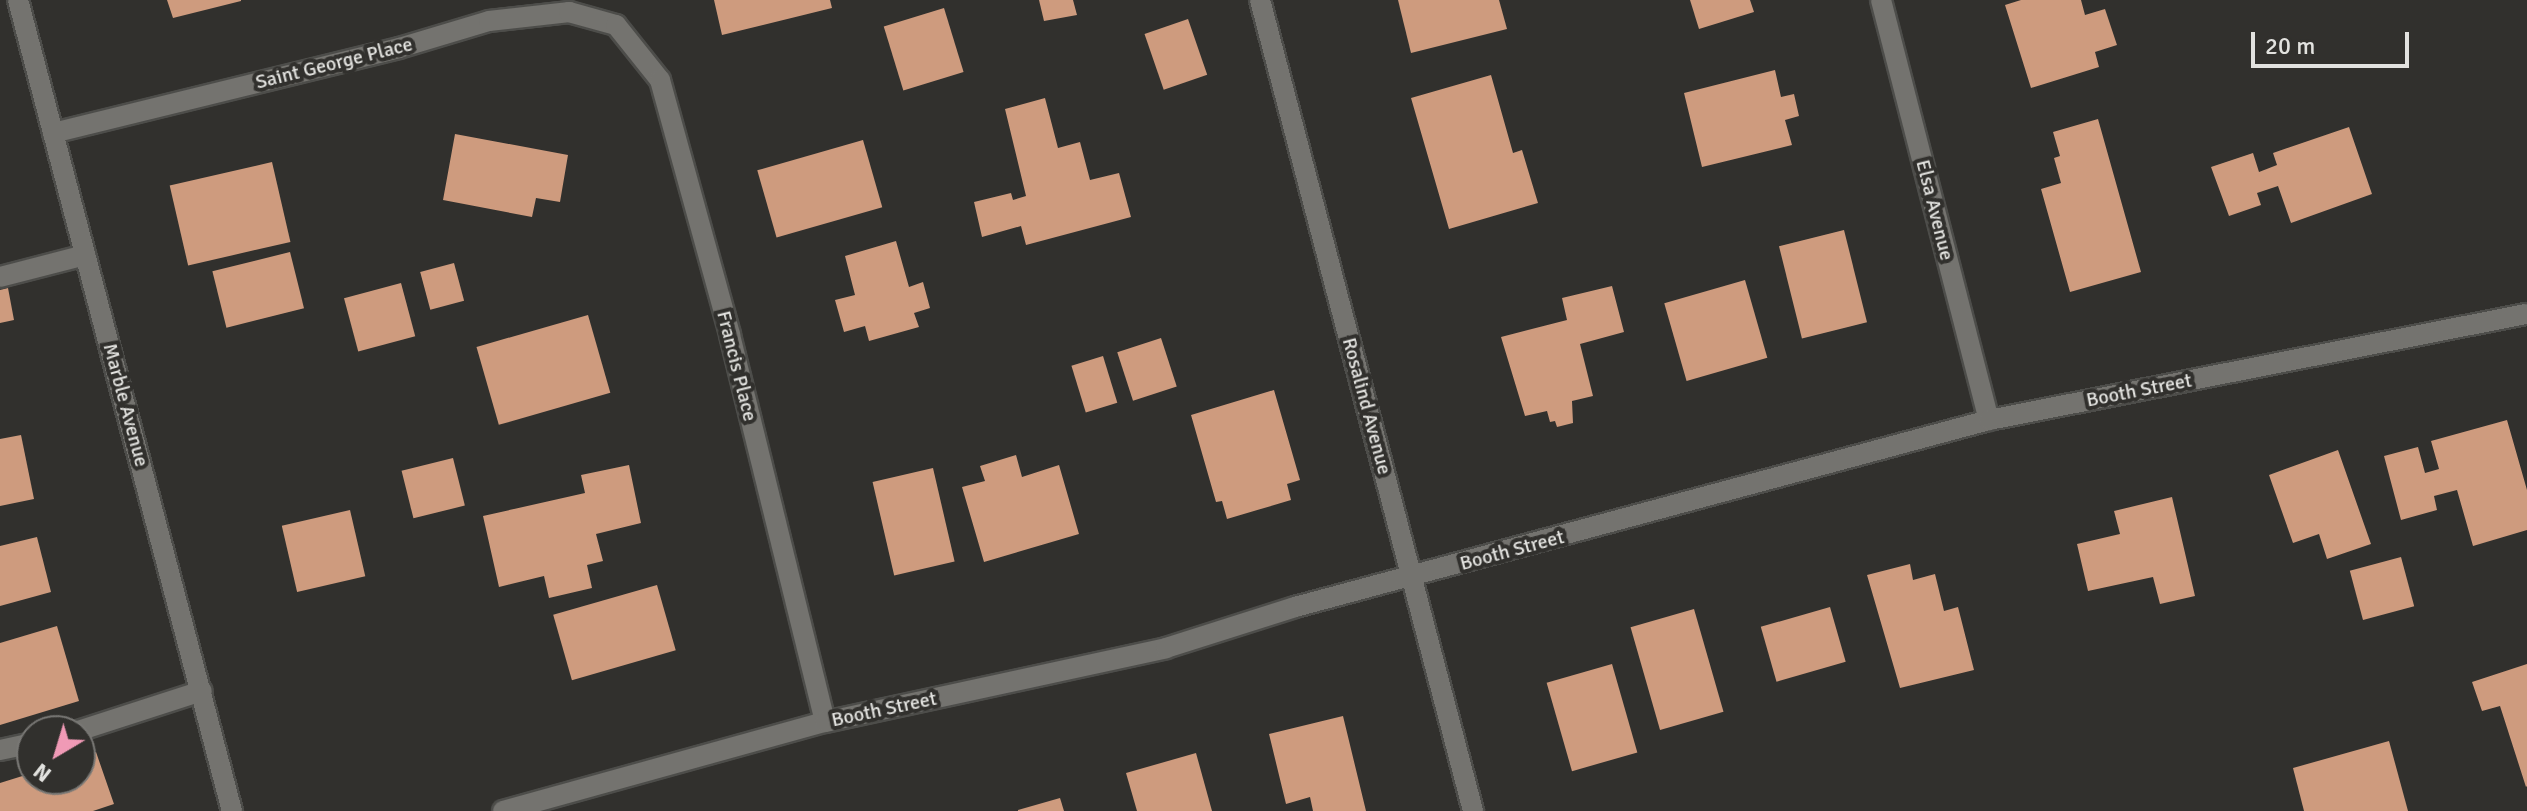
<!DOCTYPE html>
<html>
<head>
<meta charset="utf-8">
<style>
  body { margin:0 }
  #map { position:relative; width:2527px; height:811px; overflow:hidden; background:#31302d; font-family:Signika,sans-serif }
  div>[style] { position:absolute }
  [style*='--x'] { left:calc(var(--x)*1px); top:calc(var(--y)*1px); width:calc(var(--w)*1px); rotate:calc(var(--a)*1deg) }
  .building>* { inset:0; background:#ce9b7e; transform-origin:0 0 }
  .roads { filter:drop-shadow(2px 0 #4d4d4a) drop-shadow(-2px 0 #4d4d4a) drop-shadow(0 2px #4d4d4a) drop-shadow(0 -2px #4d4d4a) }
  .lane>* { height:20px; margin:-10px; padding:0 10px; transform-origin:10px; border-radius:10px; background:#74736f }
  .street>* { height:20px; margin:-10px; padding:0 10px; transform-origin:10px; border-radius:10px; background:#74736f }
  .secondary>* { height:20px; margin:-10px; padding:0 10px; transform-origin:10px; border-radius:10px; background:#74736f }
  span { translate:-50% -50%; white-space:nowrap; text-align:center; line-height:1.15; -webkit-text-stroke:8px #31302d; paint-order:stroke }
  .street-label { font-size:20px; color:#e2e2df }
  .north { position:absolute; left:16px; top:715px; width:80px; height:80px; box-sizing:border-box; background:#31302d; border:2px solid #787774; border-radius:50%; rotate:218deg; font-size:22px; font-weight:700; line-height:32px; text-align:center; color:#e2e2df }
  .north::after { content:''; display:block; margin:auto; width:28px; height:36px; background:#f09ab6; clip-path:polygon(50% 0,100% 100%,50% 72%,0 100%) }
  .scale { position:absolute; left:2251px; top:32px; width:158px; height:36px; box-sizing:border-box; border:4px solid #e2e2df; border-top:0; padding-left:10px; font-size:24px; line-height:28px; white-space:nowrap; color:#e2e2df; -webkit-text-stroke:6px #31302d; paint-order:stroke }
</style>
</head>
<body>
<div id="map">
  <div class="building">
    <i style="clip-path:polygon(167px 0,241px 0,241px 1px,173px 18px)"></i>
    <i style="clip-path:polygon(714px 0,830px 0,832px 8px,722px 35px)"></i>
    <i style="clip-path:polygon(1039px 0,1073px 0,1077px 15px,1044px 21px)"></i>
    <i style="clip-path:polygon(1398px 0,1499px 0,1507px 29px,1411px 53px)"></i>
    <i style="clip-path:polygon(1690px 0,1750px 0,1754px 12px,1699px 29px)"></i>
    <i style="clip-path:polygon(2021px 0,2081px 0,2085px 15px,2105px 9px,2117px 45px,2095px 52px,2099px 67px,2031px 88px,2005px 5px)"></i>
    <i style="left:944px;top:8px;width:67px;height:63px;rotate:73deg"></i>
    <i style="left:1188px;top:19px;width:59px;height:46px;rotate:71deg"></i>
    <i style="clip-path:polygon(1775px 70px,1781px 97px,1794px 94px,1799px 116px,1785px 120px,1792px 145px,1702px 167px,1684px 93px)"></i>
    <i style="clip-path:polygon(1491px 75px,1513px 153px,1522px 150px,1538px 203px,1449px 229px,1411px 98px)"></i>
    <i style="clip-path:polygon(1045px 98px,1058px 148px,1080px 142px,1090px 180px,1119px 173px,1131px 217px,1026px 245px,1021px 226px,982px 237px,974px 202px,1011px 193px,1013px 200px,1026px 196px,1005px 109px)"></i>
    <i style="clip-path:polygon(2098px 119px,2141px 272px,2070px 292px,2041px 189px,2061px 183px,2054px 158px,2060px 156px,2053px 132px)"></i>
    <i style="clip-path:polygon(2349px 127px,2372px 194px,2291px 223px,2278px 186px,2257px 193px,2261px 205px,2229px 216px,2211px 167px,2253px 153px,2259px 172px,2277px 165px,2273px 153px)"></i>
    <i style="clip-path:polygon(455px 134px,568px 155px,560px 202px,536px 198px,532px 217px,443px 200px)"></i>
    <i style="left:863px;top:140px;width:70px;height:110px;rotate:74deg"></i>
    <i style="left:272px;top:162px;width:82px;height:105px;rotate:77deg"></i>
    <i style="left:1844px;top:230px;width:95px;height:67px;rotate:76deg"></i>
    <i style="clip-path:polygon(896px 241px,909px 287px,923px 282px,930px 308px,914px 313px,919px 327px,869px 341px,865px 326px,844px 332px,835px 300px,855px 295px,845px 256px)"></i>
    <i style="left:290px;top:252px;width:58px;height:80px;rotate:76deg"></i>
    <i style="left:454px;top:263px;width:39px;height:35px;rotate:75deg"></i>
    <i style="left:1745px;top:280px;width:81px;height:84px;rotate:74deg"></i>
    <i style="left:401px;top:283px;width:55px;height:59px;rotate:75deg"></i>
    <i style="clip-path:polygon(1612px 286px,1624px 332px,1580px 344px,1593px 396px,1572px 401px,1573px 423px,1557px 427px,1555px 421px,1550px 422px,1547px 411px,1525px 416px,1501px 337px,1567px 320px,1562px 298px)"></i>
    <i style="clip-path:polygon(8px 288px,14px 320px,0 323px,0 290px)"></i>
    <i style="left:588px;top:315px;width:81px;height:116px;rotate:74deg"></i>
    <i style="left:1161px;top:338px;width:51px;height:46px;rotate:72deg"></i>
    <i style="left:1103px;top:356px;width:49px;height:33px;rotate:73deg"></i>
    <i style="clip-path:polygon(1274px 390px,1300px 480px,1287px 484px,1291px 500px,1227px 519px,1222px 501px,1216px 502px,1191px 415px)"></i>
    <i style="clip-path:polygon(2507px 420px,2527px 490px,2527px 530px,2473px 546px,2457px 490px,2434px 496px,2437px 510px,2401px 520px,2384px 456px,2418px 447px,2425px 473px,2439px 469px,2431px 441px)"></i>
    <i style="clip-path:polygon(21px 435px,34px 499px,0 506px,0 439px)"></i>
    <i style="clip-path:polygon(2338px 450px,2371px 544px,2327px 559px,2319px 534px,2293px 543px,2269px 475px)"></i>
    <i style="clip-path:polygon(1016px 455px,1022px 477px,1059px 465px,1079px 534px,984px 562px,962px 487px,985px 481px,980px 466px)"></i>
    <i style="left:453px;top:458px;width:49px;height:53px;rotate:76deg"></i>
    <i style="clip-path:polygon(629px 465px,641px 523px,596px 534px,603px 561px,587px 565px,592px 588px,549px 598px,544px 576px,499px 587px,483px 516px,585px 493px,581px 475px)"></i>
    <i style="left:933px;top:468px;width:96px;height:62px;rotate:77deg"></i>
    <i style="clip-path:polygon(2172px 497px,2195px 596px,2160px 604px,2153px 577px,2088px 591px,2077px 544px,2120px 534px,2114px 511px)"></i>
    <i style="left:350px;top:510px;width:68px;height:70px;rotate:77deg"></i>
    <i style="clip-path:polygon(37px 537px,51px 592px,0 606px,0 546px)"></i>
    <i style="left:2401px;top:557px;width:51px;height:53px;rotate:75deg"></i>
    <i style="clip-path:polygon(1910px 564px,1913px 580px,1935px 574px,1944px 611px,1958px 607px,1974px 670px,1900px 688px,1867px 575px)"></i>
    <i style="left:657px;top:585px;width:68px;height:108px;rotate:74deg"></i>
    <i style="left:1830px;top:607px;width:57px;height:72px;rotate:74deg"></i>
    <i style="left:1694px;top:609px;width:107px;height:66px;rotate:74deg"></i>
    <i style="clip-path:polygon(57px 626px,79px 701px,0 725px,0 643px)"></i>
    <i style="left:1612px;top:664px;width:92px;height:68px;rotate:74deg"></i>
    <i style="clip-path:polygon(2527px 664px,2527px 786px,2526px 787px,2500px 706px,2482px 711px,2472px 682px)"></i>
    <i style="clip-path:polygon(1343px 716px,1366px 811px,1313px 811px,1310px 797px,1286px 804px,1269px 734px)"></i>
    <i style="clip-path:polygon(2389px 741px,2408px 811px,2304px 811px,2293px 768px)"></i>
    <i style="clip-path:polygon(96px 752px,114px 804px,93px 811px,0 811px,0 783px,32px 773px,32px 779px,80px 779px,80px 757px)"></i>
    <i style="clip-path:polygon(1196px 753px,1212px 811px,1137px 811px,1126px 773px)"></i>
    <i style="clip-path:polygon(1060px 798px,1064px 811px,1018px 811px,1018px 810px)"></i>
  </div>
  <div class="roads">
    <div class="lane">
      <i style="--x:0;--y:277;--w:88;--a:-14.5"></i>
      <i style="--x:78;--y:731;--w:130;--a:-17.9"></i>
      <i style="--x:0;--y:750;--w:33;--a:-12"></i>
    </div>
    <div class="street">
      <i style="--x:1260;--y:0;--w:839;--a:75.28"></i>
      <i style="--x:1881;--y:0;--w:434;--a:75.6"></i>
      <i style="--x:53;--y:133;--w:356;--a:-13.8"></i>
      <i style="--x:399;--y:48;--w:94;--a:-16.7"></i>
      <i style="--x:489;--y:21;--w:81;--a:-6.4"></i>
      <i style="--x:569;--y:12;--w:49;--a:15.5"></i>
      <i style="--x:616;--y:25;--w:70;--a:51.3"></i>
      <i style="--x:660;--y:80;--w:264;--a:74.6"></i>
      <i style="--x:730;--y:335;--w:398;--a:76.2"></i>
      <i style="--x:503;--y:811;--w:334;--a:-15.5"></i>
      <i style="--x:825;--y:722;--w:349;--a:-12.2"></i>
      <i style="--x:1166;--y:648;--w:135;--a:-17.6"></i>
      <i style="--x:1295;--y:607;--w:719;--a:-15.08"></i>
      <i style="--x:1989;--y:420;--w:547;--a:-11.17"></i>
    </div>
    <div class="secondary">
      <i style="--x:18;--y:0;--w:839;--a:75.22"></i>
    </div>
  </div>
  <div class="street-label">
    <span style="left:334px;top:63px;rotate:-14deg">Saint George Place</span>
    <span style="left:1935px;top:210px;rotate:76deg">Elsa Avenue</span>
    <span style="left:737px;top:366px;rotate:76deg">Francis Place</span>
    <span style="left:2139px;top:390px;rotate:-11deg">Booth Street</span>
    <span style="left:126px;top:405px;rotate:75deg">Marble Avenue</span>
    <span style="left:1367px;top:406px;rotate:75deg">Rosalind Avenue</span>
    <span style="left:1512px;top:550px;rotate:-15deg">Booth Street</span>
    <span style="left:884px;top:709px;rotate:-12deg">Booth Street</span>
  </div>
  <div class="north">N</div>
  <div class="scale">20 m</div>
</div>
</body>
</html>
